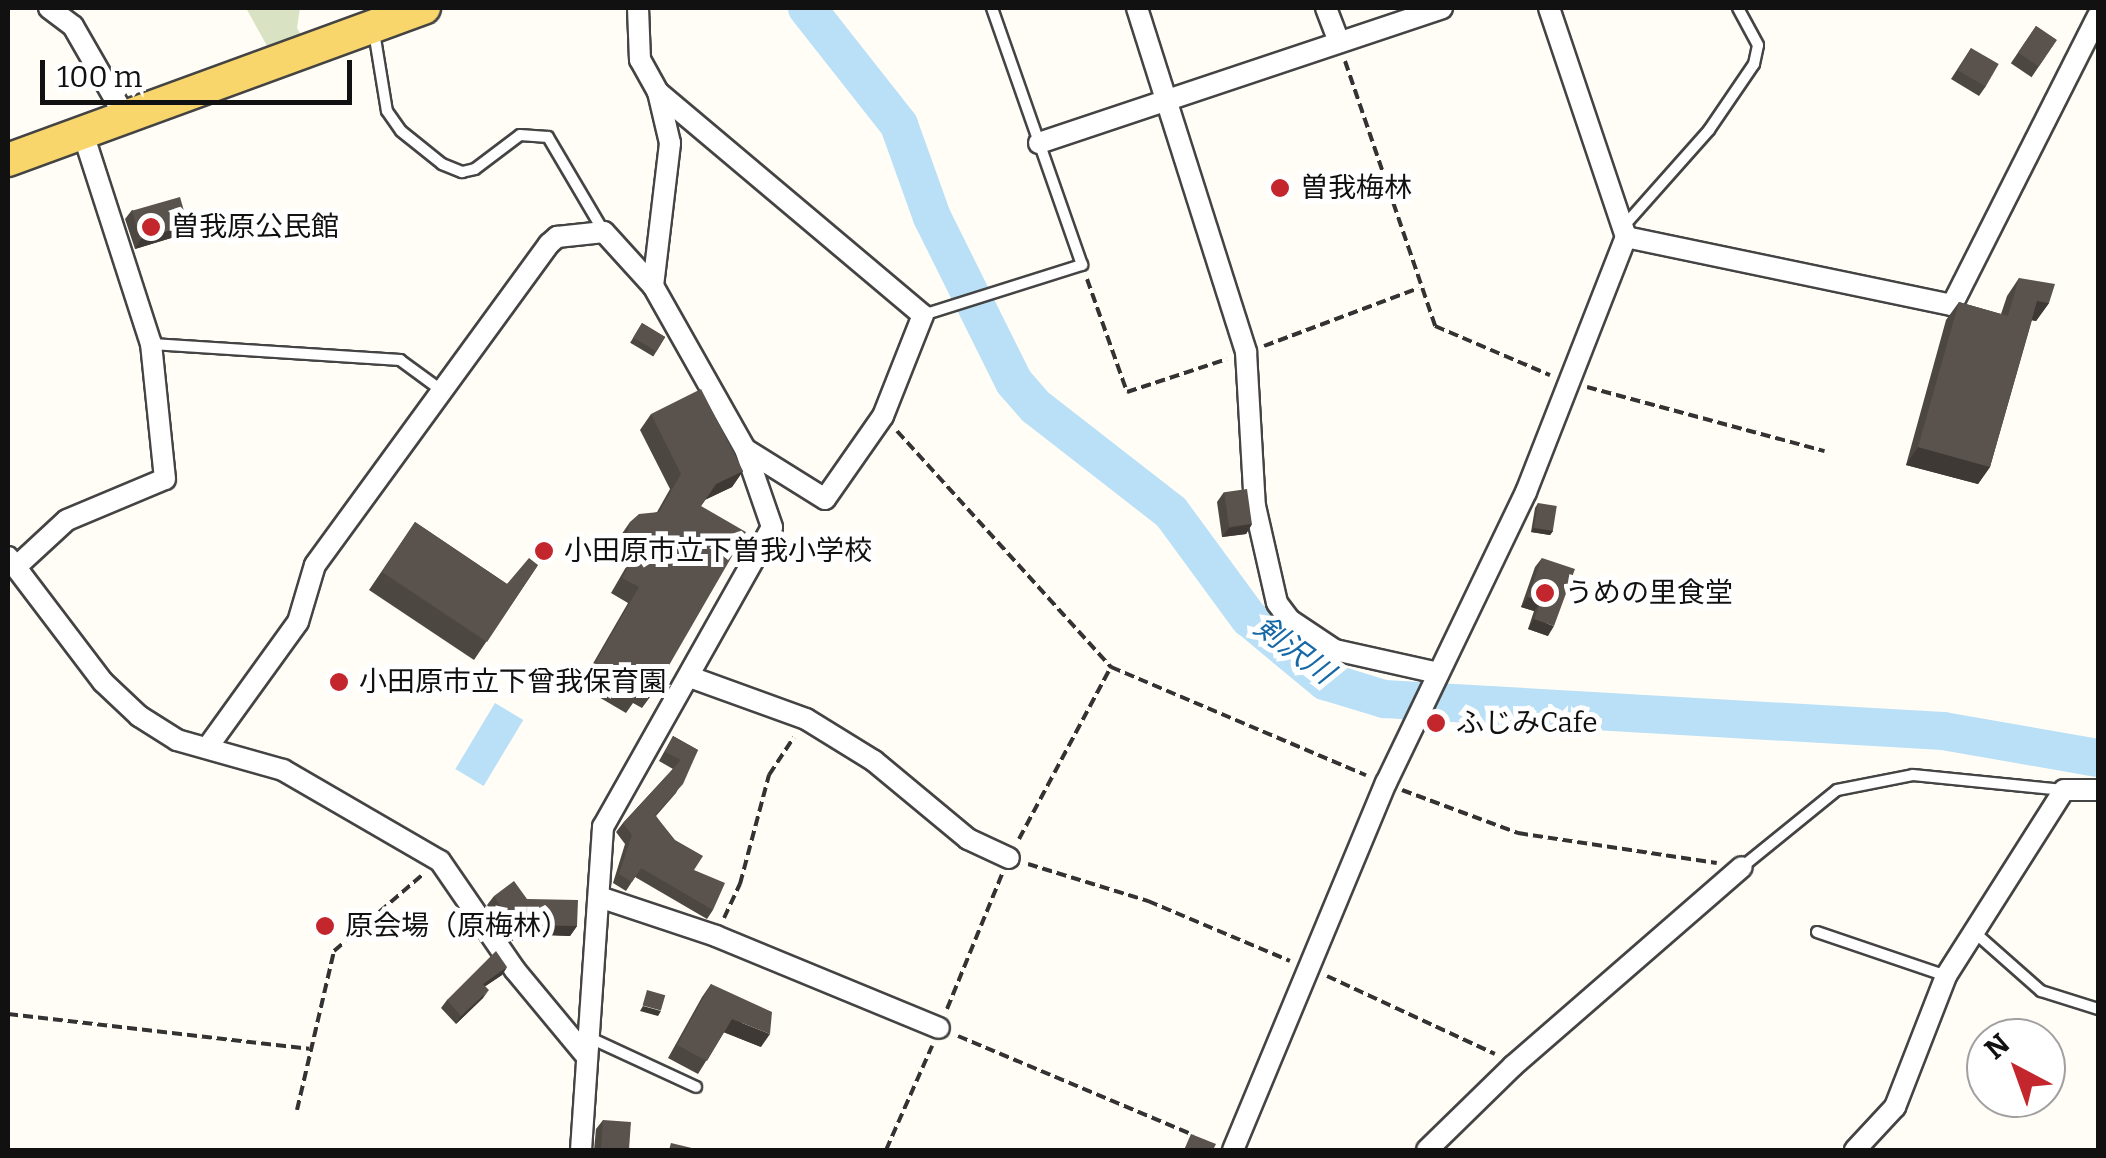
<!DOCTYPE html>
<html>
<head>
<meta charset="utf-8">
<style>
  body { margin:0 }
  #map { position:relative; width:2106px; height:1158px; overflow:hidden; background:#fffdf5; font-family:Bitter,"Noto Sans JP",serif }
  div>[style] { position:absolute }
  [style*='--x'] { left:calc(var(--x)*1px); top:calc(var(--y)*1px); width:calc(var(--w)*1px); rotate:calc(var(--a)*1deg) }
  .cemetery>* { inset:0; background:#d9e3c4 }
  .water>* { inset:0; background:#b9e0f7; transform-origin:0 0 }
  .river>* { height:38px; margin:-19px; padding:0 19px; transform-origin:19px; border-radius:19px; background:#b9e0f7 }
  .path>* { height:4px; margin-top:-2px; transform-origin:0; background:repeating-linear-gradient(90deg,#333 0 10px,transparent 0 15px) }
  .roads { filter:drop-shadow(2px 0 #444) drop-shadow(-2px 0 #444) drop-shadow(0 2px #444) drop-shadow(0 -2px #444) }
  .service>* { height:10px; margin:-5px; padding:0 5px; transform-origin:5px; border-radius:5px; background:#fff }
  .minor>* { height:20px; margin:-10px; padding:0 10px; transform-origin:10px; border-radius:10px; background:#fff }
  .primary>* { height:32px; margin:-16px; padding:0 16px; transform-origin:16px; border-radius:16px; background:#f9d66b }
  .wall>* { inset:0; background:#4d4742; transform-origin:0 0 }
  .shaded-wall>* { inset:0; background:#3f3936 }
  .building>* { inset:0; background:#5a524d; transform-origin:0 0 }
  .dots>* { width:28px; height:28px; translate:-50% -50%; box-sizing:border-box; border:5px solid #fff; border-radius:50% }
  span { translate:-50% -50%; white-space:nowrap; text-align:center; line-height:1.15; -webkit-text-stroke:10px #fff; paint-order:stroke }
  .poi-label { font-size:28px; color:#111 }
  .left { translate:0 -50%; text-align:left }
  .water-label { font-size:30px; color:#1768a6; font-style:italic }
  .frame { position:absolute; inset:0; border:10px solid #111; pointer-events:none }
  .north { position:absolute; left:1966px; top:1018px; width:100px; height:100px; box-sizing:border-box; background:#fff; border:2px solid #a0a0a0; border-radius:50%; rotate:319deg; font-size:28px; font-weight:700; line-height:40px; text-align:center; color:#111 }
  .north::after { content:''; display:block; margin:auto; width:35px; height:45px; background:#c4262e; clip-path:polygon(50% 0,100% 100%,50% 72%,0 100%) }
  .scale { position:absolute; left:40px; top:60px; width:312px; height:45px; box-sizing:border-box; border:5px solid #111; border-top:0; padding-left:12px; font-size:30px; line-height:35px; white-space:nowrap; color:#111; -webkit-text-stroke:8px #fff; paint-order:stroke }
</style>
</head>
<body>
<div id="map">
  <div class="cemetery">
    <i style="clip-path:polygon(246px 8px,300px 8px,297px 28px,305px 42px,271px 53px)"></i>
  </div>
  <div class="water">
    <i style="left:495px;top:703px;width:33px;height:77px;rotate:31deg"></i>
  </div>
  <div class="river">
    <i style="--x:807;--y:8;--w:149;--a:51.8"></i>
    <i style="--x:899;--y:125;--w:98;--a:70.3"></i>
    <i style="--x:932;--y:217;--w:184;--a:63.6"></i>
    <i style="--x:1014;--y:382;--w:33;--a:49"></i>
    <i style="--x:1036;--y:407;--w:171;--a:37.9"></i>
    <i style="--x:1171;--y:512;--w:132;--a:53.7"></i>
    <i style="--x:1249;--y:618;--w:99;--a:39.7"></i>
    <i style="--x:1325;--y:681;--w:62;--a:17"></i>
    <i style="--x:1384;--y:699;--w:560;--a:3.28"></i>
    <i style="--x:1943;--y:731;--w:157;--a:9.9"></i>
  </div>
  <div class="path">
    <i style="--x:1345;--y:61;--w:280;--a:71.2"></i>
    <i style="--x:1435;--y:326;--w:125;--a:23.1"></i>
    <i style="--x:1087;--y:279;--w:120;--a:70.5"></i>
    <i style="--x:1127;--y:392;--w:105;--a:-18.3"></i>
    <i style="--x:1264;--y:346;--w:165;--a:-20.5"></i>
    <i style="--x:1587;--y:387;--w:246;--a:15.1"></i>
    <i style="--x:897;--y:431;--w:319;--a:47.8"></i>
    <i style="--x:1111;--y:667;--w:277;--a:23"></i>
    <i style="--x:1402;--y:790;--w:124;--a:20.3"></i>
    <i style="--x:1518;--y:833;--w:201;--a:8.6"></i>
    <i style="--x:1019;--y:839;--w:195;--a:-61.9"></i>
    <i style="--x:1028;--y:864;--w:126;--a:17.1"></i>
    <i style="--x:1148;--y:901;--w:154;--a:22.9"></i>
    <i style="--x:724;--y:918;--w:38;--a:-65"></i>
    <i style="--x:740;--y:884;--w:113;--a:-75.1"></i>
    <i style="--x:769;--y:775;--w:45;--a:-56.7"></i>
    <i style="--x:1327;--y:976;--w:185;--a:24.9"></i>
    <i style="--x:947;--y:1009;--w:146;--a:-67.8"></i>
    <i style="--x:8;--y:1014;--w:303;--a:6.6"></i>
    <i style="--x:958;--y:1036;--w:255;--a:22.8"></i>
    <i style="--x:297;--y:1110;--w:163;--a:-76.9"></i>
    <i style="--x:334;--y:951;--w:116;--a:-40.8"></i>
    <i style="--x:886;--y:1150;--w:114;--a:-66.1"></i>
  </div>
  <div class="roads">
    <div class="service">
      <i style="--x:374;--y:32;--w:80;--a:80.7"></i>
      <i style="--x:387;--y:111;--w:24;--a:55"></i>
      <i style="--x:401;--y:131;--w:53;--a:38.8"></i>
      <i style="--x:442;--y:164;--w:22;--a:22"></i>
      <i style="--x:462;--y:172;--w:13;--a:-13"></i>
      <i style="--x:475;--y:169;--w:56;--a:-37.1"></i>
      <i style="--x:520;--y:135;--w:28;--a:4"></i>
      <i style="--x:548;--y:137;--w:110;--a:59.5"></i>
      <i style="--x:1623;--y:227;--w:130;--a:-48.4"></i>
      <i style="--x:1709;--y:130;--w:80;--a:-55.7"></i>
      <i style="--x:1754;--y:64;--w:19;--a:-78"></i>
      <i style="--x:1758;--y:45;--w:42;--a:-118.4"></i>
      <i style="--x:923;--y:315;--w:167;--a:-17.5"></i>
      <i style="--x:1082;--y:265;--w:272;--a:-109.3"></i>
      <i style="--x:152;--y:344;--w:249;--a:3.7"></i>
      <i style="--x:400;--y:360;--w:51;--a:36.2"></i>
      <i style="--x:1742;--y:867;--w:122;--a:-39"></i>
      <i style="--x:1837;--y:790;--w:77;--a:-11.2"></i>
      <i style="--x:1913;--y:775;--w:151;--a:5.7"></i>
      <i style="--x:1973;--y:931;--w:91;--a:41.4"></i>
      <i style="--x:2041;--y:991;--w:60;--a:17.5"></i>
      <i style="--x:1817;--y:932;--w:136;--a:18.8"></i>
      <i style="--x:588;--y:1037;--w:119;--a:24.8"></i>
    </div>
    <div class="minor">
      <i style="--x:49;--y:8;--w:30;--a:37"></i>
      <i style="--x:73;--y:26;--w:100;--a:60.1"></i>
      <i style="--x:1137;--y:8;--w:361;--a:72.4"></i>
      <i style="--x:1246;--y:352;--w:154;--a:86.7"></i>
      <i style="--x:1255;--y:506;--w:99;--a:77.2"></i>
      <i style="--x:1277;--y:603;--w:21;--a:53"></i>
      <i style="--x:1290;--y:620;--w:54;--a:33.7"></i>
      <i style="--x:1335;--y:650;--w:106;--a:12.6"></i>
      <i style="--x:1326;--y:8;--w:36;--a:69"></i>
      <i style="--x:1549;--y:8;--w:242;--a:71.4"></i>
      <i style="--x:1626;--y:237;--w:333;--a:11.8"></i>
      <i style="--x:1952;--y:305;--w:324;--a:-63.2"></i>
      <i style="--x:658;--y:92;--w:346;--a:40.1"></i>
      <i style="--x:923;--y:315;--w:109;--a:111.6"></i>
      <i style="--x:883;--y:416;--w:101;--a:124.9"></i>
      <i style="--x:825;--y:499;--w:94;--a:-148"></i>
      <i style="--x:1039;--y:143;--w:425;--a:-18.5"></i>
      <i style="--x:8;--y:557;--w:157;--a:52.8"></i>
      <i style="--x:103;--y:682;--w:50;--a:43.4"></i>
      <i style="--x:139;--y:716;--w:45;--a:32.3"></i>
      <i style="--x:177;--y:740;--w:110;--a:15.8"></i>
      <i style="--x:283;--y:770;--w:181;--a:30.1"></i>
      <i style="--x:440;--y:861;--w:132;--a:55.5"></i>
      <i style="--x:515;--y:970;--w:108;--a:50.3"></i>
      <i style="--x:16;--y:567;--w:69;--a:-42.7"></i>
      <i style="--x:67;--y:520;--w:106;--a:-22.7"></i>
      <i style="--x:165;--y:479;--w:136;--a:-95.9"></i>
      <i style="--x:151;--y:344;--w:222;--a:-107.9"></i>
      <i style="--x:690;--y:677;--w:123;--a:19.9"></i>
      <i style="--x:806;--y:719;--w:80;--a:31.7"></i>
      <i style="--x:874;--y:761;--w:122;--a:39.7"></i>
      <i style="--x:968;--y:839;--w:45;--a:24.9"></i>
      <i style="--x:207;--y:748;--w:155;--a:-54.2"></i>
      <i style="--x:298;--y:622;--w:59;--a:-73.4"></i>
      <i style="--x:315;--y:565;--w:397;--a:-53.9"></i>
      <i style="--x:549;--y:244;--w:11;--a:-41"></i>
      <i style="--x:557;--y:237;--w:47;--a:-6.1"></i>
      <i style="--x:604;--y:232;--w:73;--a:47.8"></i>
      <i style="--x:599;--y:897;--w:123;--a:18.4"></i>
      <i style="--x:716;--y:936;--w:241;--a:22.4"></i>
      <i style="--x:581;--y:1150;--w:324;--a:-86.1"></i>
      <i style="--x:603;--y:827;--w:344;--a:-60.6"></i>
      <i style="--x:772;--y:527;--w:83;--a:-109.1"></i>
      <i style="--x:745;--y:449;--w:187;--a:-119.4"></i>
      <i style="--x:653;--y:286;--w:144;--a:-83.2"></i>
      <i style="--x:670;--y:143;--w:52;--a:-103.2"></i>
      <i style="--x:658;--y:92;--w:37;--a:-119"></i>
      <i style="--x:640;--y:60;--w:52;--a:-92.2"></i>
      <i style="--x:1233;--y:1150;--w:398;--a:-67.4"></i>
      <i style="--x:1386;--y:783;--w:323;--a:-64.3"></i>
      <i style="--x:1526;--y:492;--w:274;--a:-68.6"></i>
      <i style="--x:1427;--y:1150;--w:120;--a:-44.3"></i>
      <i style="--x:1513;--y:1066;--w:303;--a:-41"></i>
      <i style="--x:1855;--y:1150;--w:59;--a:-47.1"></i>
      <i style="--x:1895;--y:1107;--w:141;--a:-68.7"></i>
      <i style="--x:1946;--y:976;--w:220;--a:-57.6"></i>
      <i style="--x:2064;--y:790;--w:34;--a:0"></i>
    </div>
    <div class="primary">
      <i style="--x:8;--y:160;--w:443;--a:-20.1"></i>
    </div>
  </div>
  <div class="wall">
    <i style="left:2036px;top:26px;width:25px;height:45px;rotate:34deg"></i>
    <i style="clip-path:polygon(1971px 48px,1986px 86px,1979px 96px,1951px 79px)"></i>
    <i style="clip-path:polygon(132px 210px,181px 235px,135px 249px,125px 219px)"></i>
    <i style="clip-path:polygon(2019px 278px,2049px 303px,2036px 321px,2032px 320px,1990px 467px,1978px 484px,1906px 465px,1946px 320px,1959px 302px,2001px 314px,2007px 296px)"></i>
    <i style="left:642px;top:323px;width:27px;height:23px;rotate:31deg"></i>
    <i style="clip-path:polygon(651px 414px,743px 471px,732px 487px,706px 499px,701px 506px,653px 693px,642px 708px,633px 703px,626px 713px,580px 686px,628px 603px,611px 593px,626px 567px,616px 550px,619px 538px,630px 522px,657px 512px,670px 489px,640px 430px)"></i>
    <i style="clip-path:polygon(1224px 492px,1252px 524px,1246px 534px,1222px 537px,1217px 502px)"></i>
    <i style="clip-path:polygon(1538px 503px,1553px 531px,1550px 535px,1531px 532px,1535px 508px)"></i>
    <i style="clip-path:polygon(415px 522px,507px 584px,538px 565px,474px 660px,369px 590px)"></i>
    <i style="clip-path:polygon(1542px 558px,1548px 636px,1528px 629px,1534px 611px,1521px 607px,1535px 567px)"></i>
    <i style="clip-path:polygon(673px 736px,698px 750px,676px 793px,656px 816px,694px 870px,713px 910px,707px 919px,635px 877px,626px 891px,613px 883px,625px 844px,616px 832px,623px 823px,673px 769px,659px 761px)"></i>
    <i style="clip-path:polygon(494px 896px,577px 926px,570px 936px,522px 934px,512px 941px,487px 905px)"></i>
    <i style="clip-path:polygon(507px 967px,502px 975px,485px 986px,483px 998px,456px 1024px,441px 1008px,447px 1000px)"></i>
    <i style="clip-path:polygon(711px 984px,761px 1047px,724px 1032px,698px 1074px,668px 1058px,702px 997px)"></i>
    <i style="clip-path:polygon(603px 1120px,629px 1150px,594px 1150px,596px 1129px)"></i>
  </div>
  <div class="shaded-wall">
    <i style="clip-path:polygon(188px 225px,181px 235px,135px 249px,141px 239px)"></i>
    <i style="clip-path:polygon(2037px 301px,2049px 303px,2036px 321px,2024px 319px)"></i>
    <i style="clip-path:polygon(1918px 447px,1990px 467px,1978px 484px,1906px 465px)"></i>
    <i style="clip-path:polygon(743px 471px,732px 487px,705px 500px,716px 484px)"></i>
    <i style="clip-path:polygon(1252px 524px,1246px 534px,1222px 537px,1229px 528px)"></i>
    <i style="clip-path:polygon(1534px 528px,1553px 531px,1550px 535px,1531px 532px)"></i>
    <i style="clip-path:polygon(1528px 597px,1541px 602px,1534px 611px,1521px 607px)"></i>
    <i style="clip-path:polygon(1534px 619px,1554px 626px,1548px 636px,1528px 629px)"></i>
    <i style="clip-path:polygon(528px 925px,577px 926px,570px 936px,522px 934px,512px 941px,519px 932px)"></i>
    <i style="clip-path:polygon(507px 967px,502px 975px,477px 992px,483px 984px)"></i>
    <i style="clip-path:polygon(489px 990px,483px 998px,456px 1024px,461px 1016px)"></i>
    <i style="clip-path:polygon(643px 1006px,661px 1011px,658px 1016px,640px 1011px)"></i>
    <i style="clip-path:polygon(732px 1019px,770px 1034px,761px 1047px,723px 1032px)"></i>
  </div>
  <div class="building">
    <i style="left:2036px;top:26px;width:25px;height:32px;rotate:34deg"></i>
    <i style="left:1971px;top:48px;width:32px;height:26px;rotate:30deg"></i>
    <i style="left:180px;top:197px;width:29px;height:50px;rotate:74deg"></i>
    <i style="clip-path:polygon(2019px 278px,2055px 284px,2049px 303px,2037px 301px,1990px 467px,1918px 447px,1959px 302px,2008px 316px)"></i>
    <i style="left:642px;top:323px;width:27px;height:17px;rotate:31deg"></i>
    <i style="clip-path:polygon(701px 389px,743px 471px,716px 484px,701px 506px,746px 532px,653px 693px,643px 687px,637px 697px,591px 670px,639px 587px,622px 578px,637px 552px,627px 535px,630px 522px,639px 514px,659px 512px,681px 474px,651px 414px)"></i>
    <i style="left:1247px;top:489px;width:35px;height:23px;rotate:82deg"></i>
    <i style="left:1538px;top:503px;width:19px;height:25px;rotate:9deg"></i>
    <i style="clip-path:polygon(415px 522px,507px 584px,529px 558px,538px 565px,487px 642px,382px 572px)"></i>
    <i style="clip-path:polygon(1542px 558px,1575px 569px,1554px 626px,1534px 619px,1541px 602px,1528px 597px)"></i>
    <i style="clip-path:polygon(673px 736px,698px 750px,683px 784px,655px 815px,675px 840px,703px 856px,694px 870px,725px 883px,713px 910px,641px 868px,632px 882px,619px 874px,632px 835px,623px 823px,681px 760px,665px 752px)"></i>
    <i style="clip-path:polygon(514px 881px,527px 899px,578px 900px,577px 926px,528px 925px,519px 932px,494px 896px)"></i>
    <i style="clip-path:polygon(496px 951px,507px 967px,483px 984px,489px 990px,461px 1016px,447px 1000px)"></i>
    <i style="clip-path:polygon(711px 984px,772px 1012px,770px 1034px,732px 1019px,707px 1061px,677px 1045px)"></i>
    <i style="left:647px;top:990px;width:19px;height:16px;rotate:16deg"></i>
    <i style="left:603px;top:1120px;width:28px;height:30px;rotate:4deg"></i>
    <i style="clip-path:polygon(1191px 1134px,1216px 1144px,1213px 1150px,1184px 1150px)"></i>
    <i style="clip-path:polygon(671px 1143px,700px 1150px,669px 1150px)"></i>
  </div>
  <div class="dots">
    <i style="left:1280px;top:188px;background:#c4262e"></i>
    <i style="left:151px;top:227px;background:#c4262e"></i>
    <i style="left:544px;top:551px;background:#c4262e"></i>
    <i style="left:1545px;top:593px;background:#c4262e"></i>
    <i style="left:339px;top:682px;background:#c4262e"></i>
    <i style="left:1436px;top:723px;background:#c4262e"></i>
    <i style="left:325px;top:926px;background:#c4262e"></i>
  </div>
  <div class="poi-label">
    <span class="left" style="left:1300px;top:188px">曽我梅林</span>
    <span class="left" style="left:171px;top:227px">曽我原公民館</span>
    <span class="left" style="left:564px;top:551px">小田原市立下曽我小学校</span>
    <span class="left" style="left:1565px;top:593px">うめの里食堂</span>
    <span class="left" style="left:359px;top:682px">小田原市立下曾我保育園</span>
    <span class="left" style="left:1456px;top:723px">ふじみCafe</span>
    <span class="left" style="left:345px;top:926px">原会場（原梅林）</span>
  </div>
  <div class="water-label">
    <span style="left:1294px;top:650px;rotate:37deg">剣沢川</span>
  </div>
  <div class="frame"></div>
  <div class="north">N</div>
  <div class="scale">100 m</div>
</div>
</body>
</html>
